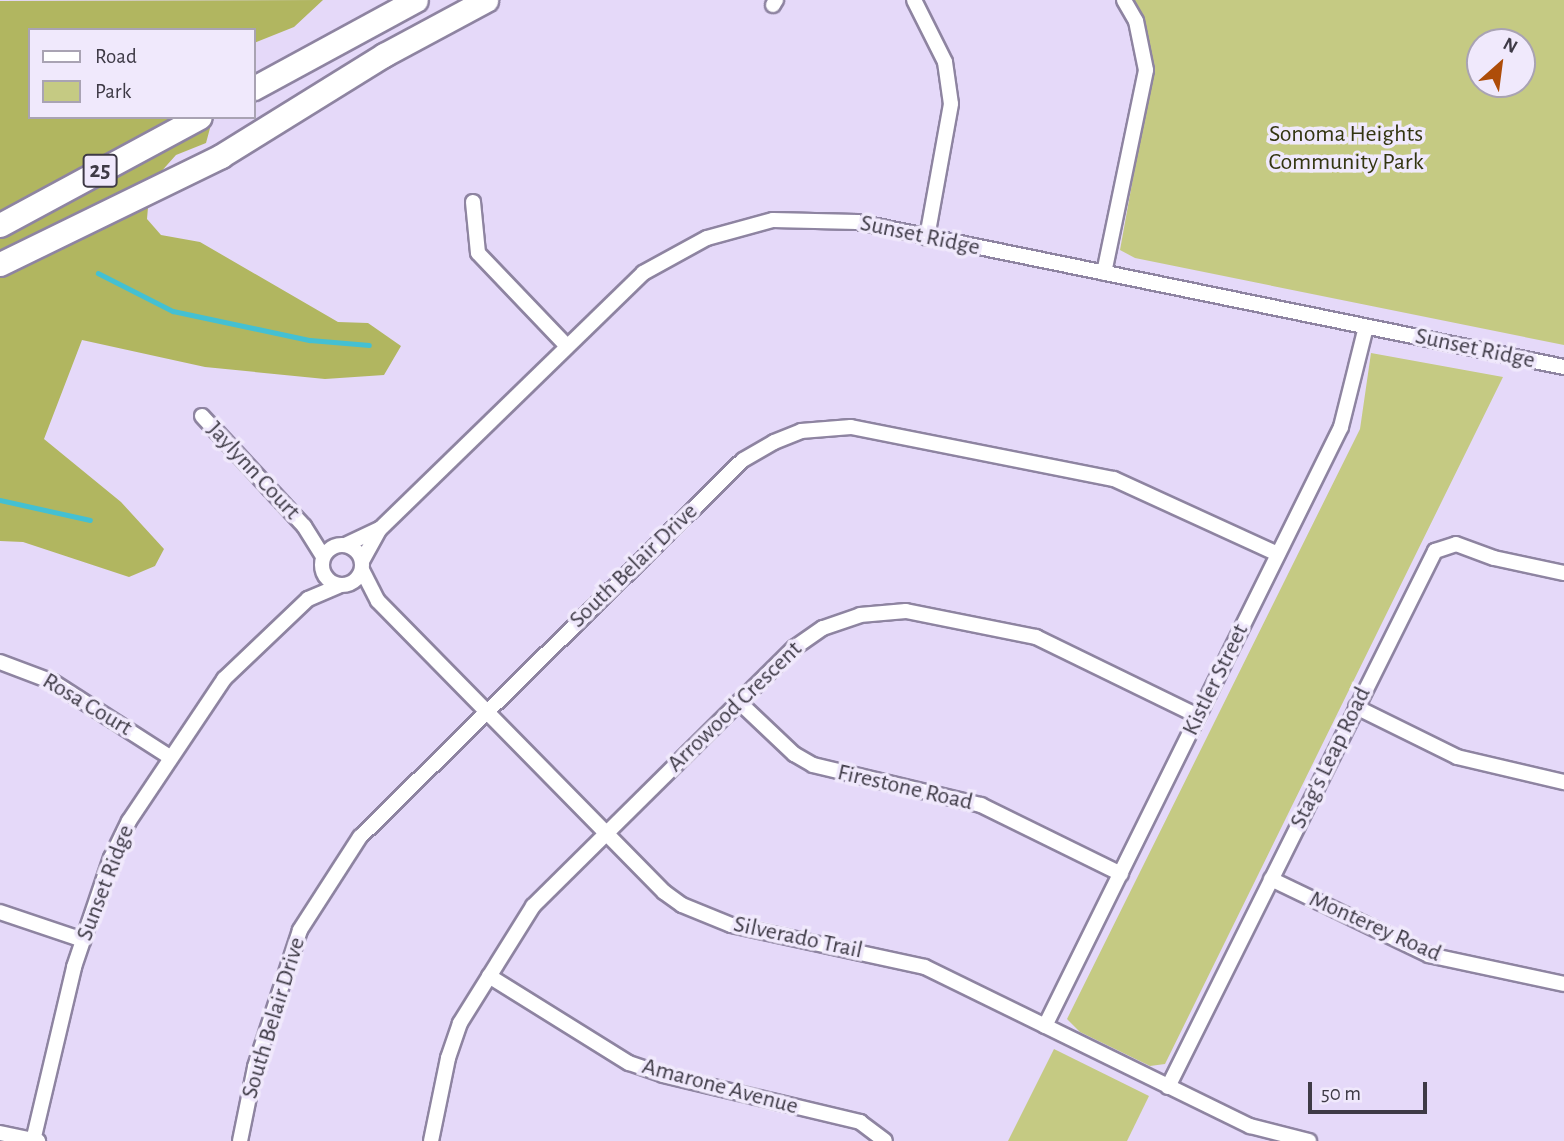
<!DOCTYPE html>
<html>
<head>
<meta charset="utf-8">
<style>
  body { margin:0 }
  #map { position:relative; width:1564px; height:1141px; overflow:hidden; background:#e5d9f9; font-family:"Alegreya Sans",sans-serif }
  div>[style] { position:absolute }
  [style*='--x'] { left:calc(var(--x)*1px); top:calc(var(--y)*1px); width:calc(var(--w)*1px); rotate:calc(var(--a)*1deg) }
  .green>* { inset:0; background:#c5ca83 }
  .forest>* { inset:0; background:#b1b660 }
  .stream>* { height:4.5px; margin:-2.25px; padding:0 2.25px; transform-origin:2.25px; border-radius:2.25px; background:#44c0d2 }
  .roads { filter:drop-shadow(2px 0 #8e84a1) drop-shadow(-2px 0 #8e84a1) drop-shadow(0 2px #8e84a1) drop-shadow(0 -2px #8e84a1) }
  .minor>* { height:14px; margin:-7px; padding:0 7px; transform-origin:7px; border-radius:7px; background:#fff }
  .minor>.ring { margin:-7px; padding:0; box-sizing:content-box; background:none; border:14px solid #fff; border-radius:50% }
  .primary>* { height:23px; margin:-11.5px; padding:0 11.5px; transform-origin:11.5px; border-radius:11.5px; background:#fff }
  span { translate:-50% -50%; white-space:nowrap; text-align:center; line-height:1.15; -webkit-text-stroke:7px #f0e9fc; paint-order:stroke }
  .shield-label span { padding:2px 5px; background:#f0e9fc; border:2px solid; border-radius:5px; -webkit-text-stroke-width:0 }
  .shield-label { font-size:23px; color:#3e3a46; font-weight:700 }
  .park-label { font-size:24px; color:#333510 }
  .street-label { font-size:24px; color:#3e3a46 }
  .legend { position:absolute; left:28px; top:28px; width:228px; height:91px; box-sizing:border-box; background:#f0e9fc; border:2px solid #a9a3b3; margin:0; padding:9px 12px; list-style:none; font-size:21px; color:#3e3a46 }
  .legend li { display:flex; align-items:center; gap:14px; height:35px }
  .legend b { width:35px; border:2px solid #a9a3b3 }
  .north { position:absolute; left:1466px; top:28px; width:70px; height:70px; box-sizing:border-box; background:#f0e9fc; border:2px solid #a9a3b3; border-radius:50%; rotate:28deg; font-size:19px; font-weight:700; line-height:28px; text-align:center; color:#3e3a46 }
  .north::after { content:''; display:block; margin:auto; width:24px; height:32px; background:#ae4d09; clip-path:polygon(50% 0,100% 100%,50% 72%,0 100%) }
  .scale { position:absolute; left:1308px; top:1082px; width:119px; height:32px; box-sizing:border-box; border:4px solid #3e3a46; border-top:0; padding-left:9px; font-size:21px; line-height:24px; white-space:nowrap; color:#3e3a46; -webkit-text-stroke:5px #f0e9fc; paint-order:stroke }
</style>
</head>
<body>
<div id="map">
  <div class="green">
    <i style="clip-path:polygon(evenodd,1133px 0,1564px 0,1564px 345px,1135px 258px,1120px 250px,1151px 78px,1148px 34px,1133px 0,1480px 42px,1522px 42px,1522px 84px,1480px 84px,1480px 42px)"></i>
    <i style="clip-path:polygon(1371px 353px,1503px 377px,1165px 1064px,1150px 1066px,1080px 1032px,1067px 1019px,1360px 429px)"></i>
    <i style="clip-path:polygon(1054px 1049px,1149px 1096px,1127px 1141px,1008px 1141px)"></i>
  </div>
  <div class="forest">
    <i style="clip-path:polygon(323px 0,294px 27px,254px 43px,254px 30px,30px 30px,30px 117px,213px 117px,206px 143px,176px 155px,150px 184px,147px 219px,161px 235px,200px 242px,338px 322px,368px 323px,401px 346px,384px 375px,325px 379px,205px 367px,82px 340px,44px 439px,121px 502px,164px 549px,155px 566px,129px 577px,23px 542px,0 541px,0 1px)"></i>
  </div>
  <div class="stream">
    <i style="--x:98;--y:273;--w:84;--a:26.9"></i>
    <i style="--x:173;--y:311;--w:140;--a:12"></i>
    <i style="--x:310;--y:340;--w:59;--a:4.8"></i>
    <i style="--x:0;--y:500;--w:92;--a:12.5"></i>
  </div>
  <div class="roads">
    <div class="minor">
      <i style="--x:914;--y:0;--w:69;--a:63.4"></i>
      <i style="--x:945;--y:62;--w:42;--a:81.9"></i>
      <i style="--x:951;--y:104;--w:136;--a:100.2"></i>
      <i style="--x:773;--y:5;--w:6;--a:-59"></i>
      <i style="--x:473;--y:202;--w:51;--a:84.4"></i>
      <i style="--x:478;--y:253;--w:127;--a:46.3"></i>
      <i style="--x:1104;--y:273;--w:207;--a:-78.3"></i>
      <i style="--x:1146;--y:70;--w:50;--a:-101.5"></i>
      <i style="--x:1136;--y:21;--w:24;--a:-120"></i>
      <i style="--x:202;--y:416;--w:150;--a:47.2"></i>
      <i style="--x:304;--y:526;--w:36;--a:58"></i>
      <i class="ring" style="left:322px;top:545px;width:26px;height:26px"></i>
      <i style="--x:345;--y:545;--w:38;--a:-25"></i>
      <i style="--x:362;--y:561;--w:37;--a:-61"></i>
      <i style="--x:380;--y:529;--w:367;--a:-44.2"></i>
      <i style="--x:643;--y:273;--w:73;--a:-28.7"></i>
      <i style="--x:707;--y:238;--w:68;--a:-15.3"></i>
      <i style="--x:773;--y:220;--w:84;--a:1.4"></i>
      <i style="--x:857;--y:222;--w:722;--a:11.59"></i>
      <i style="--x:362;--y:570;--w:35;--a:63"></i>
      <i style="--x:378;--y:601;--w:408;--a:45.5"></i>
      <i style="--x:664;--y:892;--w:22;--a:36"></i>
      <i style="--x:682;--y:905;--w:53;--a:22.2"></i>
      <i style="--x:731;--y:925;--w:198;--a:12.2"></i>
      <i style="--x:925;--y:967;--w:362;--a:26.1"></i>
      <i style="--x:1250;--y:1126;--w:61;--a:14.3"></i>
      <i style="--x:0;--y:662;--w:57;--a:20.7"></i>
      <i style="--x:53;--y:682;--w:139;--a:32.7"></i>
      <i style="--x:739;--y:702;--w:76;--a:43.4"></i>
      <i style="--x:794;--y:754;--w:22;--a:30"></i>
      <i style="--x:813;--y:765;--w:173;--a:13.4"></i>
      <i style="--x:981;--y:805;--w:156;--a:26.2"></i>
      <i style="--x:1356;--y:707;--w:113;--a:26.3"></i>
      <i style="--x:1457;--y:757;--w:110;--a:13.2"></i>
      <i style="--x:1271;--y:879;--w:175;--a:25.7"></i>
      <i style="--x:1429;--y:955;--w:138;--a:12.1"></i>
      <i style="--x:0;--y:912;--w:88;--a:18.6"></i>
      <i style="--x:489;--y:976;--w:165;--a:31.9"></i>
      <i style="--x:629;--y:1063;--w:36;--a:19"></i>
      <i style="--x:663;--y:1075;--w:203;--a:13.4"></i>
      <i style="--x:860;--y:1122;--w:31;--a:37"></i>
      <i style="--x:1045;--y:1026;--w:668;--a:-63.7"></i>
      <i style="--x:1341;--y:427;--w:103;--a:-76"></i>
      <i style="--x:1168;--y:1087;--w:599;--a:-63.52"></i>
      <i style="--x:1435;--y:551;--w:22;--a:-18"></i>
      <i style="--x:1456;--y:544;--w:40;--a:20.2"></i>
      <i style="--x:1494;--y:558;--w:72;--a:12.1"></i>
      <i style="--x:0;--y:1133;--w:39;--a:12"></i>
      <i style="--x:33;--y:1141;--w:179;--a:-76.7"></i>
      <i style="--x:74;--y:967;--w:115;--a:-71.3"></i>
      <i style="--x:111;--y:858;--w:41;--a:-64.1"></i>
      <i style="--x:129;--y:821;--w:171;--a:-56.2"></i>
      <i style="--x:224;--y:679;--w:116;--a:-43.6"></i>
      <i style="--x:308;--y:599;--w:33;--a:-23"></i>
      <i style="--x:240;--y:1141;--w:76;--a:-78.5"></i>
      <i style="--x:255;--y:1067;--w:144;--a:-71.8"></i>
      <i style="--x:300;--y:930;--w:111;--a:-57.2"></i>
      <i style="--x:360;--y:837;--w:537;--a:-44.55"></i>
      <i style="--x:743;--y:460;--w:36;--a:-30"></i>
      <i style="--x:774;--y:442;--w:29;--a:-22"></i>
      <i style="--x:801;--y:431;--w:50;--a:-4.6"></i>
      <i style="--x:851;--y:427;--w:268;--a:11.2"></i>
      <i style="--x:1114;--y:479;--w:180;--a:24.6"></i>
      <i style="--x:431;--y:1141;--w:85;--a:-78.4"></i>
      <i style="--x:448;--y:1058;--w:37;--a:-71"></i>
      <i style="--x:460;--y:1023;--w:138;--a:-58"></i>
      <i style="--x:533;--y:906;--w:367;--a:-44.7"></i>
      <i style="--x:794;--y:648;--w:35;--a:-35"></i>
      <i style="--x:823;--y:628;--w:39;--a:-19"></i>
      <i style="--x:860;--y:615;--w:46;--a:-5"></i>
      <i style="--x:906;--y:611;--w:133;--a:11.3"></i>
      <i style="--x:1036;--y:637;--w:180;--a:26"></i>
    </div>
    <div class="primary">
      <i style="--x:254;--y:88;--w:184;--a:-28.5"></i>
      <i style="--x:0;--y:225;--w:227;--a:-28.4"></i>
      <i style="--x:0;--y:264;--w:246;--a:-26"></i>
      <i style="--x:221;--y:156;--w:192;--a:-31.8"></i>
      <i style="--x:384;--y:55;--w:116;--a:-28.3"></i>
    </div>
  </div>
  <div class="shield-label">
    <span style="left:100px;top:171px">25</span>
  </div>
  <div class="park-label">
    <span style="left:1346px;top:149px">Sonoma Heights<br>Community Park</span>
  </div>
  <div class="street-label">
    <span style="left:920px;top:236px;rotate:12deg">Sunset Ridge</span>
    <span style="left:1475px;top:349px;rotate:12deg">Sunset Ridge</span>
    <span style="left:253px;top:471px;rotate:47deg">Jaylynn Court</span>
    <span style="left:634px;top:566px;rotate:-44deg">South Belair Drive</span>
    <span style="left:1216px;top:680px;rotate:-64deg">Kistler Street</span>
    <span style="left:87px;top:705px;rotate:31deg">Rosa Court</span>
    <span style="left:735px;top:707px;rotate:-44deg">Arrowood Crescent</span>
    <span style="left:1331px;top:758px;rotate:-64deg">Stag's Leap Road</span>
    <span style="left:905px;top:788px;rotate:13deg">Firestone Road</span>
    <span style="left:106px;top:883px;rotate:-69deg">Sunset Ridge</span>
    <span style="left:1375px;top:927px;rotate:24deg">Monterey Road</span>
    <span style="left:798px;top:938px;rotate:12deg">Silverado Trail</span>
    <span style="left:274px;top:1018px;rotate:-73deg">South Belair Drive</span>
    <span style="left:720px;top:1087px;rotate:15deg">Amarone Avenue</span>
  </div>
  <ul class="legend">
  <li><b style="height:9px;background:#fff"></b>Road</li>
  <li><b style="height:19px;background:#c5ca83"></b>Park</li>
  </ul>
  <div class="north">N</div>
  <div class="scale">50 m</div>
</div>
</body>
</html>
